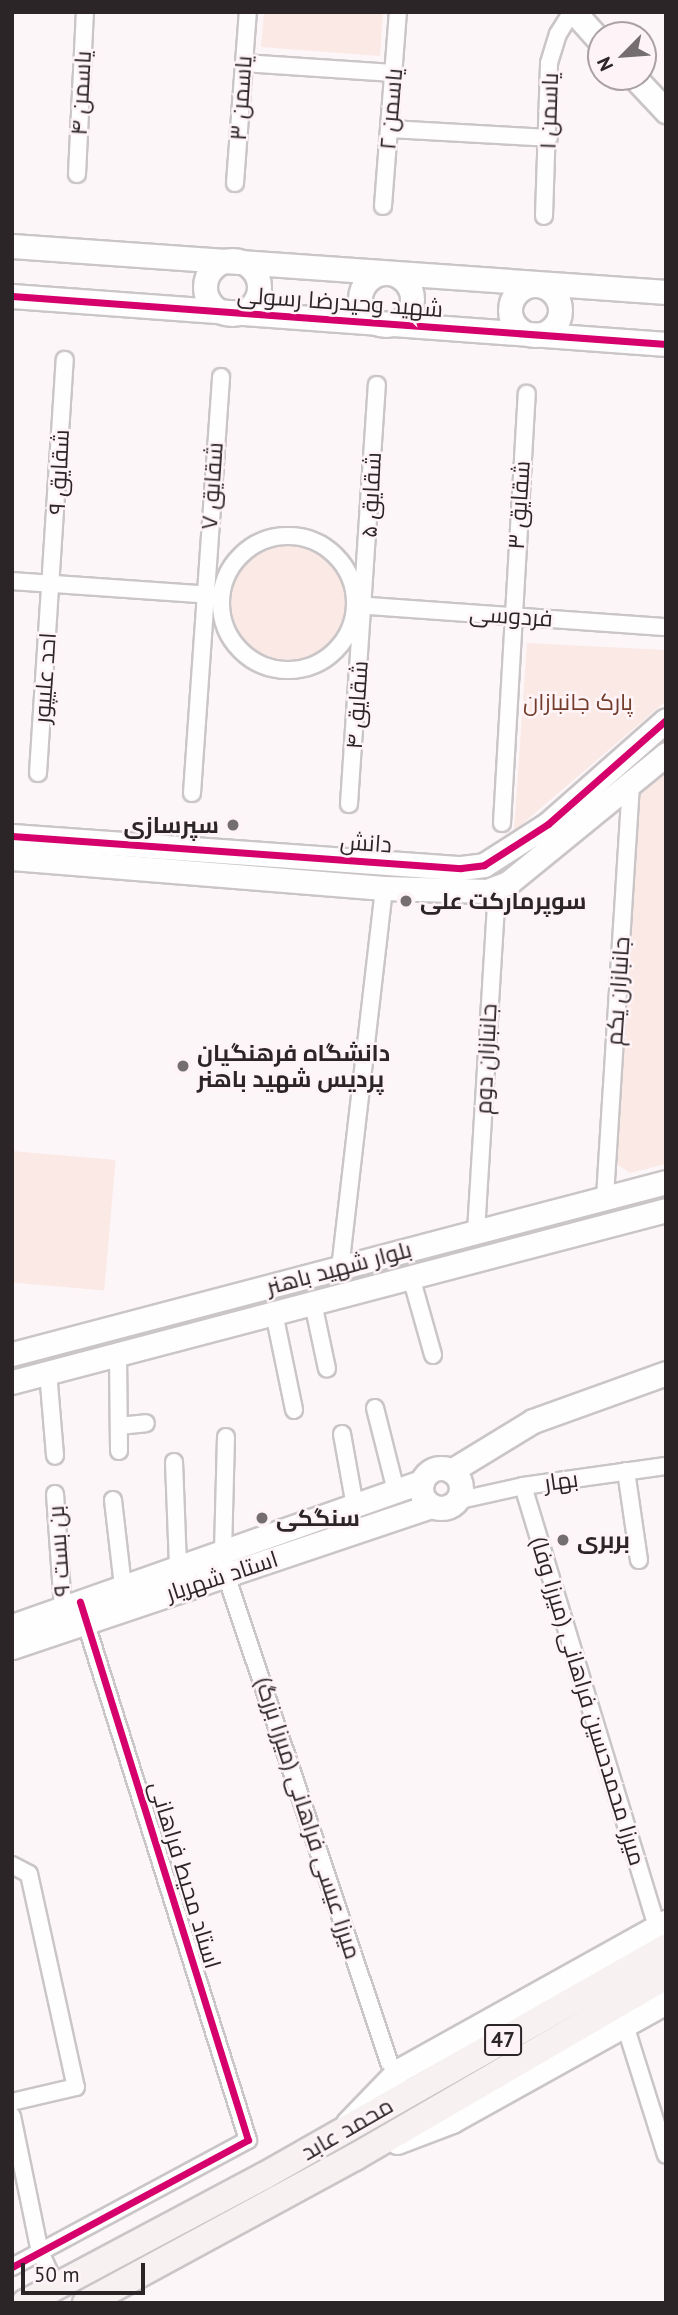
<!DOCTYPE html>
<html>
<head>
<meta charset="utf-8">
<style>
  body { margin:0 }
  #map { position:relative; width:678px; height:2315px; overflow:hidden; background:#fcf6f9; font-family:"PT Sans",Cairo,sans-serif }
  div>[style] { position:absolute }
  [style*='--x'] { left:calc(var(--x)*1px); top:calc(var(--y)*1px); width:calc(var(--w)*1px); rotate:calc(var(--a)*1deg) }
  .green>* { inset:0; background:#fbe9e5; transform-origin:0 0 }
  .round { border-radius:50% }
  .roads { filter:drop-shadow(2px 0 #cac5c7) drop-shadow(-2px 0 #cac5c7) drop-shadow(0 2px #cac5c7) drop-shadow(0 -2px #cac5c7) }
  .street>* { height:16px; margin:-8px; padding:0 8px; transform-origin:8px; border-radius:8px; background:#fffefe }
  .street>.ring { margin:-8px; padding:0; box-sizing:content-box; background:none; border:16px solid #fffefe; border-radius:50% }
  .secondary>* { height:23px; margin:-11.5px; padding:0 11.5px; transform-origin:11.5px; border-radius:11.5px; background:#fffefe }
  .secondary>.ring { margin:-11.5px; padding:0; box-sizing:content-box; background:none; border:23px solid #fffefe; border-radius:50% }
  .primary>* { height:26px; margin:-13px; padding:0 13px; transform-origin:13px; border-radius:13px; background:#f7f1f1 }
  .cycleway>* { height:7px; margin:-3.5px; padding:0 3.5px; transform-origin:3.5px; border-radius:3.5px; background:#d6006c }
  .dots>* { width:19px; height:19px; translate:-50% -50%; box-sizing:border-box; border:4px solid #fef4f8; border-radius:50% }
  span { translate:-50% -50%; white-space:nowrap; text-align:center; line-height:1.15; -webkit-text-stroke:5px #fef4f8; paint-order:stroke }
  .shield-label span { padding:2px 5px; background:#fef4f8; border:2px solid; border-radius:5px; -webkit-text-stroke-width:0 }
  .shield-label { font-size:21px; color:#2b2528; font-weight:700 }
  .street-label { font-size:23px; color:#2b2528 }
  .park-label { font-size:23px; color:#743c2a }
  .poi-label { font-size:23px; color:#2b2528; font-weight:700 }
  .right { translate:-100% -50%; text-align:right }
  .left { translate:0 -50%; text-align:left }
  .frame { position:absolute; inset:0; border:14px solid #2b2528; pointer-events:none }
  .north { position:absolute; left:587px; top:21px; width:70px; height:70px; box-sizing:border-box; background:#fef4f8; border:2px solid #aaa1a5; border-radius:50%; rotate:245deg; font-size:19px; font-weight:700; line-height:28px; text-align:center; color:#2b2528 }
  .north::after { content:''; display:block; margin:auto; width:24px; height:32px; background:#746e71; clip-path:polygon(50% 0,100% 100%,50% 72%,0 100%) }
  .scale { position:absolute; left:21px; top:2263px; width:124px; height:32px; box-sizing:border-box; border:4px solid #2b2528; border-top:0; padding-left:9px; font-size:21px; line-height:24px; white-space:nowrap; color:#2b2528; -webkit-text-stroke:5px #fef4f8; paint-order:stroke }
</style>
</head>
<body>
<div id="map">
  <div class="green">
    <i style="clip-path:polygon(264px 12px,383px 12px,380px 56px,261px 47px)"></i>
    <i class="round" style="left:231px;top:544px;width:116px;height:116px"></i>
    <i style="clip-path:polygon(527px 643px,666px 650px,666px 701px,514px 831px)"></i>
    <i style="clip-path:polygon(666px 767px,666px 1164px,630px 1173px,613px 1162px,640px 788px)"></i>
    <i style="left:12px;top:1151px;width:104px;height:131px;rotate:5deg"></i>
  </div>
  <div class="roads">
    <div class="street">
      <i style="--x:244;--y:63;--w:149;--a:3.8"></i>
      <i style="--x:389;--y:129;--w:160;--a:3.2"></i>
      <i style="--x:77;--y:174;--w:162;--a:-87.2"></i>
      <i style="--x:235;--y:183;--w:171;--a:-85.7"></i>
      <i style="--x:383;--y:206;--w:195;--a:-85.6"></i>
      <i style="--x:544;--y:216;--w:153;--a:-88.1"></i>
      <i style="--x:549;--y:63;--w:30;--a:-73"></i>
      <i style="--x:558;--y:34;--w:26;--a:-58"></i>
      <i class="ring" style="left:221px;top:536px;width:118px;height:118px"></i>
      <i style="--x:12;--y:581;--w:200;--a:4"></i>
      <i style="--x:356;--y:605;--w:311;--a:4.1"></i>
      <i style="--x:38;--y:773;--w:414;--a:-86.3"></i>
      <i style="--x:192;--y:793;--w:417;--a:-86"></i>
      <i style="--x:349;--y:804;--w:420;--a:-86.2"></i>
      <i style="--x:502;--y:823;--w:430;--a:-86.7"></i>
      <i style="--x:605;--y:1197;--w:414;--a:-86.4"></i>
      <i style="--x:476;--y:1232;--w:346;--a:-86.5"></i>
      <i style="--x:340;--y:1269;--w:384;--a:-83.4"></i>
      <i style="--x:411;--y:1277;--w:81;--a:74.2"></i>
      <i style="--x:313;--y:1303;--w:67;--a:78"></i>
      <i style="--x:274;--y:1313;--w:99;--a:78.3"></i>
      <i style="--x:118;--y:1354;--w:97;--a:89.4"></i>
      <i style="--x:48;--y:1372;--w:84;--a:85.2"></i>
      <i style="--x:375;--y:1408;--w:86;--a:75.8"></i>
      <i style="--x:119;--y:1426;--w:27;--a:-6"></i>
      <i style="--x:342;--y:1434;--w:73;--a:79.8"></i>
      <i style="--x:226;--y:1437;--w:116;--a:91.5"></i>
      <i style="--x:223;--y:1553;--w:22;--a:82"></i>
      <i style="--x:226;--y:1575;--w:514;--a:71.49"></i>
      <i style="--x:174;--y:1462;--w:106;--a:87.8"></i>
      <i style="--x:626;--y:1471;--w:90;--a:81.7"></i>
      <i style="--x:523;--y:1486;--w:450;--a:73.1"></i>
      <i style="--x:55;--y:1494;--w:114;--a:86"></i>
      <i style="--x:113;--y:1500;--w:88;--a:83.4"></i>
      <i style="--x:456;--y:1501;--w:69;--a:-12.6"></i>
      <i style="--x:523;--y:1486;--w:144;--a:-8"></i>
      <i style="--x:12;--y:1865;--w:19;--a:28"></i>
      <i style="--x:29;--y:1874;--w:218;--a:77.6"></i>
      <i style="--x:76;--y:2087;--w:66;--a:166.8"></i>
      <i style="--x:625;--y:2025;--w:136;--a:72.5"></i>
      <i style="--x:12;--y:2116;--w:139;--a:78.4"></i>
      <i style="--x:40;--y:2252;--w:38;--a:65"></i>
      <i style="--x:12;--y:2267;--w:268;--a:-28.3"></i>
      <i style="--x:248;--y:2140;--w:551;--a:-107.42"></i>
    </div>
    <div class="secondary">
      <i style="--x:574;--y:12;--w:40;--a:48"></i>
      <i style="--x:634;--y:77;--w:47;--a:46.7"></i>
      <i style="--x:12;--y:246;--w:656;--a:4.02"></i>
      <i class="ring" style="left:205px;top:260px;width:31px;height:31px"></i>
      <i class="ring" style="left:360px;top:273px;width:29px;height:29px"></i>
      <i class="ring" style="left:510px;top:285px;width:27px;height:27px"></i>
      <i style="--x:12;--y:296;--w:656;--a:4.2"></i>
      <i style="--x:12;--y:836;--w:450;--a:4.1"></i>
      <i style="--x:461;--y:868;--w:23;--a:-7"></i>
      <i style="--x:484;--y:865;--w:76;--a:-32.6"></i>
      <i style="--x:548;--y:824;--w:157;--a:-41.4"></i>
      <i style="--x:12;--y:858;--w:373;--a:4.6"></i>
      <i style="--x:384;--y:888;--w:103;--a:1.7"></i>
      <i style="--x:487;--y:891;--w:22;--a:-21"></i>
      <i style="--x:508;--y:883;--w:204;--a:-39.2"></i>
      <i style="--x:12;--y:1354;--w:676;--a:-14.73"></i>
      <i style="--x:12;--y:1382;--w:676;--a:-14.73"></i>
      <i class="ring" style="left:421px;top:1468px;width:17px;height:17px"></i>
      <i style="--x:451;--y:1471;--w:96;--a:-31.4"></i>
      <i style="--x:533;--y:1421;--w:141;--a:-19.8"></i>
      <i style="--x:12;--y:1626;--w:435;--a:-19.4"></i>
      <i style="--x:12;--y:1647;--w:442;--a:-18.6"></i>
      <i style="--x:348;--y:2123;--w:72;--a:-46.1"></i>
      <i style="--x:398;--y:2071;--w:307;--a:-29.1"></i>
      <i style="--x:397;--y:2142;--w:59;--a:-20.9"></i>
      <i style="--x:452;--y:2121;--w:245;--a:-29.1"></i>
    </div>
    <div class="primary">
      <i style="--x:25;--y:2303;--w:271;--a:-28"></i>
      <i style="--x:264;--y:2176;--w:462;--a:-29.6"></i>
      <i style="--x:86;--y:2303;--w:306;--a:-28.5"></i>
      <i style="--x:355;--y:2157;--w:360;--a:-30.2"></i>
    </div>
  </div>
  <div class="cycleway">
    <i style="--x:12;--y:296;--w:656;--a:4.2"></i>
    <i style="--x:12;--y:836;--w:450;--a:4.1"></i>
    <i style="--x:461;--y:868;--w:23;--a:-7"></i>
    <i style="--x:484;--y:865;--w:76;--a:-32.6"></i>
    <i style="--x:548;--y:824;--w:157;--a:-41.4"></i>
    <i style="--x:12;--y:2267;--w:268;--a:-28.3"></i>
    <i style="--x:248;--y:2140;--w:564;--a:-107.34"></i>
  </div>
  <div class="dots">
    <i style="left:233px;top:825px;background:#746e71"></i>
    <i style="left:406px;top:901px;background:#746e71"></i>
    <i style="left:183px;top:1066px;background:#746e71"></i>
    <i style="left:262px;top:1518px;background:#746e71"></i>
    <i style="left:563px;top:1540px;background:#746e71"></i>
  </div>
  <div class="shield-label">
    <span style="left:503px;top:2040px">47</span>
  </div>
  <div class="street-label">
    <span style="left:81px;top:93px;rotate:-87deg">یاسمن ۴</span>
    <span style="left:241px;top:98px;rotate:-86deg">یاسمن ۳</span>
    <span style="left:391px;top:109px;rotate:-85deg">یاسمن ۲</span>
    <span style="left:549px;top:111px;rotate:-88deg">یاسمن ۱</span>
    <span style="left:340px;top:302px;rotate:4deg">شهید وحیدرضا رسولی</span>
    <span style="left:59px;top:472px;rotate:-87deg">شقایق ۹</span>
    <span style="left:212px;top:486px;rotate:-86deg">شقایق ۷</span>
    <span style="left:371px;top:495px;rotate:-87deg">شقایق ۵</span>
    <span style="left:519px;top:505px;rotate:-86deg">شقایق ۳</span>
    <span style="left:511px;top:616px;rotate:4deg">فردوسی</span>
    <span style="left:45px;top:678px;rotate:-86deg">احد علیپور</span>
    <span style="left:357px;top:705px;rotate:-86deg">شقایق ۴</span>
    <span style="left:366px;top:843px;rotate:4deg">دانش</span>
    <span style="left:618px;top:991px;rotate:-86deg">جانبازان یکم</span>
    <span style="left:486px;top:1059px;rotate:-87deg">جانبازان دوم</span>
    <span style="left:339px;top:1268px;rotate:-15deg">بلوار شهید باهنر</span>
    <span style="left:561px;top:1481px;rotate:-8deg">بهار</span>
    <span style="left:59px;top:1551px;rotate:-94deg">بن بست ۹</span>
    <span style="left:222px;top:1576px;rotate:-18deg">استاد شهریار</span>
    <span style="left:588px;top:1701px;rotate:73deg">میرزا محمدحسین فراهانی (میرزا وفا)</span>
    <span style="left:308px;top:1818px;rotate:72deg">میرزا عیسی فراهانی (میرزا بزرگ)</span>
    <span style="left:185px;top:1875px;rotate:73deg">استاد محیط فراهانی</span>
    <span style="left:347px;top:2129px;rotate:-30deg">محمد عابد</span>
  </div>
  <div class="park-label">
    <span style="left:578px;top:702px">پارک جانبازان</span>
  </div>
  <div class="poi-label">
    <span class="right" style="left:219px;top:825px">سپرسازی</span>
    <span class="left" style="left:420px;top:901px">سوپرمارکت علی</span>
    <span class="left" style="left:197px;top:1066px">دانشگاه فرهنگیان<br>پردیس شهید باهنر</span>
    <span class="left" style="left:276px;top:1518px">سنگکی</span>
    <span class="left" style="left:577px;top:1540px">بربری</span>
  </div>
  <div class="frame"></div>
  <div class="north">N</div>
  <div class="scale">50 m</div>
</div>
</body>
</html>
